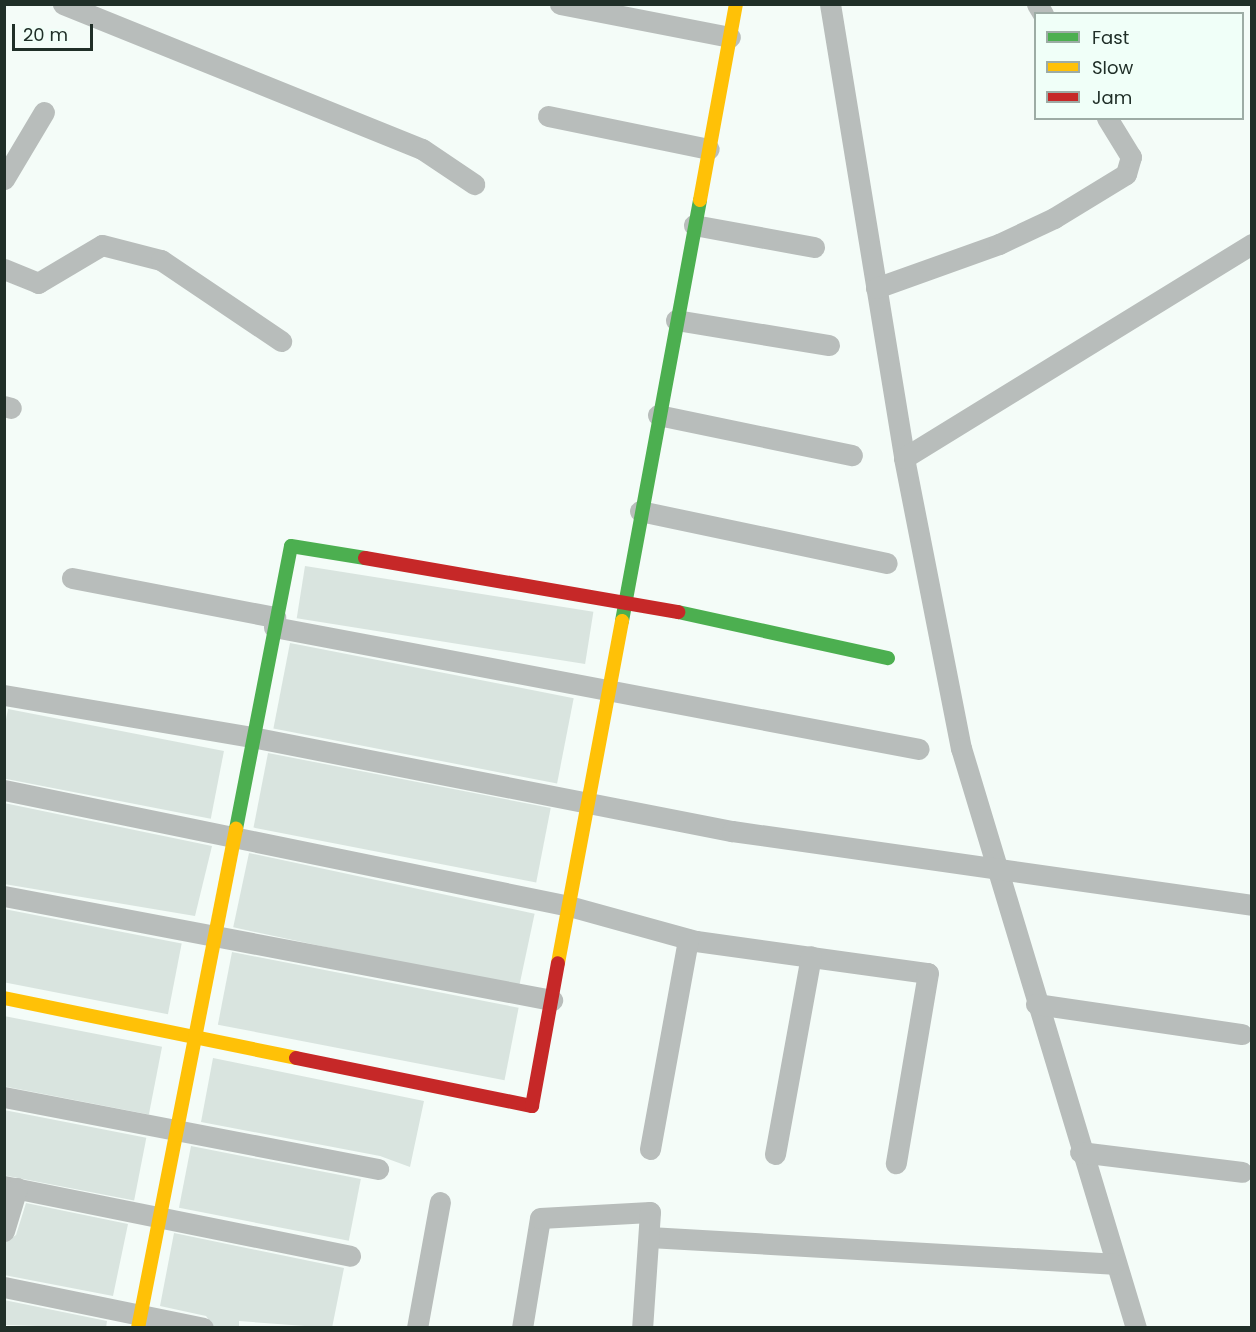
<!DOCTYPE html>
<html>
<head>
<meta charset="utf-8">
<style>
  body { margin:0 }
  #map { position:relative; width:1256px; height:1332px; overflow:hidden; background:#f4fcf8; font-family:Poppins,sans-serif }
  div>[style] { position:absolute }
  [style*='--x'] { left:calc(var(--x)*1px); top:calc(var(--y)*1px); width:calc(var(--w)*1px); rotate:calc(var(--a)*1deg) }
  .building>* { inset:0; background:#d9e4df; transform-origin:0 0 }
  .street>* { height:21px; margin:-10.5px; padding:0 10.5px; transform-origin:10.5px; border-radius:10.5px; background:#b8bdbb }
  .fast>* { height:14px; margin:-7px; padding:0 7px; transform-origin:7px; border-radius:7px; background:#4caf50 }
  .slow>* { height:14px; margin:-7px; padding:0 7px; transform-origin:7px; border-radius:7px; background:#ffc107 }
  .jam>* { height:14px; margin:-7px; padding:0 7px; transform-origin:7px; border-radius:7px; background:#c62828 }
  span { translate:-50% -50%; white-space:nowrap; text-align:center; line-height:1.15; -webkit-text-stroke:4.5px #f0fff8; paint-order:stroke }
  .frame { position:absolute; inset:0; border:6px solid #202f28; pointer-events:none }
  .legend { position:absolute; left:1034px; top:12px; width:210px; height:108px; box-sizing:border-box; background:#f0fff8; border:2px solid #9daca5; margin:0; padding:8px 10px; list-style:none; font-size:18px; color:#202f28 }
  .legend li { display:flex; align-items:center; gap:12px; height:30px }
  .legend b { width:30px; border:2px solid #9daca5 }
  .scale { position:absolute; left:12px; top:24px; width:81px; height:27px; box-sizing:border-box; border:3px solid #202f28; border-top:0; padding-left:8px; font-size:18px; line-height:21px; white-space:nowrap; color:#202f28; -webkit-text-stroke:4px #f0fff8; paint-order:stroke }
</style>
</head>
<body>
<div id="map">
  <div class="building">
    <i style="left:305px;top:566px;width:292px;height:53px;rotate:9deg"></i>
    <i style="left:290px;top:643px;width:289px;height:87px;rotate:11deg"></i>
    <i style="left:8px;top:709px;width:220px;height:69px;rotate:11deg"></i>
    <i style="left:268px;top:753px;width:288px;height:76px;rotate:11deg"></i>
    <i style="clip-path:polygon(4px 803px,212px 846px,195px 916px,4px 884px)"></i>
    <i style="left:249px;top:853px;width:292px;height:76px;rotate:12deg"></i>
    <i style="left:4px;top:909px;width:181px;height:72px;rotate:11deg"></i>
    <i style="left:232px;top:952px;width:292px;height:74px;rotate:11deg"></i>
    <i style="left:4px;top:1016px;width:161px;height:69px;rotate:11deg"></i>
    <i style="clip-path:polygon(213px 1058px,424px 1101px,410px 1167px,380px 1156px,201px 1122px)"></i>
    <i style="left:4px;top:1110px;width:145px;height:64px;rotate:11deg"></i>
    <i style="left:191px;top:1146px;width:173px;height:63px;rotate:11deg"></i>
    <i style="clip-path:polygon(26px 1203px,128px 1224px,113px 1296px,4px 1275px,4px 1243px,16px 1235px)"></i>
    <i style="clip-path:polygon(174px 1233px,344px 1268px,332px 1328px,239px 1321px,239px 1328px,215px 1328px,206px 1316px,160px 1306px)"></i>
    <i style="clip-path:polygon(4px 1300px,107px 1321px,106px 1328px,4px 1325px)"></i>
  </div>
  <div class="street">
    <i style="--x:63;--y:4;--w:387;--a:22"></i>
    <i style="--x:422;--y:149;--w:63;--a:33.9"></i>
    <i style="--x:560;--y:4;--w:173;--a:11"></i>
    <i style="--x:830;--y:4;--w:460;--a:80.7"></i>
    <i style="--x:904;--y:458;--w:296;--a:78.9"></i>
    <i style="--x:961;--y:748;--w:606;--a:73.21"></i>
    <i style="--x:1037;--y:4;--w:12;--a:59"></i>
    <i style="--x:548;--y:116;--w:164;--a:11.6"></i>
    <i style="--x:4;--y:179;--w:78;--a:-59.2"></i>
    <i style="--x:694;--y:225;--w:122;--a:10.4"></i>
    <i style="--x:4;--y:269;--w:37;--a:22"></i>
    <i style="--x:38;--y:283;--w:74;--a:-30.7"></i>
    <i style="--x:102;--y:245;--w:61;--a:14.3"></i>
    <i style="--x:161;--y:260;--w:145;--a:34"></i>
    <i style="--x:876;--y:288;--w:131;--a:-19.7"></i>
    <i style="--x:999;--y:244;--w:61;--a:-25.3"></i>
    <i style="--x:1054;--y:218;--w:84;--a:-31.4"></i>
    <i style="--x:1126;--y:174;--w:18;--a:-74"></i>
    <i style="--x:1131;--y:157;--w:46;--a:-121.6"></i>
    <i style="--x:676;--y:320;--w:155;--a:9.3"></i>
    <i style="--x:4;--y:406;--w:7;--a:16"></i>
    <i style="--x:658;--y:415;--w:198;--a:11.7"></i>
    <i style="--x:904;--y:458;--w:409;--a:-31.6"></i>
    <i style="--x:640;--y:511;--w:252;--a:11.9"></i>
    <i style="--x:72;--y:578;--w:207;--a:10.9"></i>
    <i style="--x:274;--y:627;--w:656;--a:10.71"></i>
    <i style="--x:4;--y:695;--w:252;--a:9.6"></i>
    <i style="--x:252;--y:737;--w:489;--a:11.1"></i>
    <i style="--x:732;--y:831;--w:525;--a:8.1"></i>
    <i style="--x:4;--y:790;--w:577;--a:11.6"></i>
    <i style="--x:569;--y:906;--w:132;--a:15.4"></i>
    <i style="--x:696;--y:941;--w:234;--a:7.9"></i>
    <i style="--x:928;--y:973;--w:193;--a:99.6"></i>
    <i style="--x:4;--y:896;--w:558;--a:10.75"></i>
    <i style="--x:1036;--y:1004;--w:208;--a:8.3"></i>
    <i style="--x:4;--y:1097;--w:381;--a:10.9"></i>
    <i style="--x:650;--y:1149;--w:213;--a:-79.7"></i>
    <i style="--x:1080;--y:1152;--w:163;--a:7"></i>
    <i style="--x:775;--y:1154;--w:201;--a:-79.7"></i>
    <i style="--x:4;--y:1186;--w:353;--a:11.4"></i>
    <i style="--x:4;--y:1231;--w:45;--a:-73.2"></i>
    <i style="--x:649;--y:1237;--w:465;--a:3.3"></i>
    <i style="--x:4;--y:1287;--w:203;--a:11.6"></i>
    <i style="--x:417;--y:1328;--w:128;--a:-79.7"></i>
    <i style="--x:522;--y:1328;--w:111;--a:-80.7"></i>
    <i style="--x:540;--y:1218;--w:110;--a:-3.1"></i>
    <i style="--x:650;--y:1212;--w:116;--a:93.9"></i>
  </div>
  <div class="fast">
    <i style="--x:678;--y:612;--w:215;--a:12.4"></i>
    <i style="--x:622;--y:621;--w:428;--a:-79.5"></i>
    <i style="--x:236;--y:829;--w:288;--a:-79"></i>
    <i style="--x:291;--y:546;--w:75;--a:9.2"></i>
  </div>
  <div class="slow">
    <i style="--x:700;--y:200;--w:199;--a:-79.6"></i>
    <i style="--x:558;--y:963;--w:348;--a:-79.4"></i>
    <i style="--x:4;--y:998;--w:298;--a:11.6"></i>
    <i style="--x:138;--y:1328;--w:509;--a:-78.89"></i>
  </div>
  <div class="jam">
    <i style="--x:365;--y:558;--w:318;--a:9.8"></i>
    <i style="--x:296;--y:1058;--w:241;--a:11.5"></i>
    <i style="--x:532;--y:1106;--w:145;--a:-79.7"></i>
  </div>
  <div class="frame"></div>
  <ul class="legend">
  <li><b style="height:8px;background:#4caf50"></b>Fast</li>
  <li><b style="height:8px;background:#ffc107"></b>Slow</li>
  <li><b style="height:8px;background:#c62828"></b>Jam</li>
  </ul>
  <div class="scale">20 m</div>
</div>
</body>
</html>
